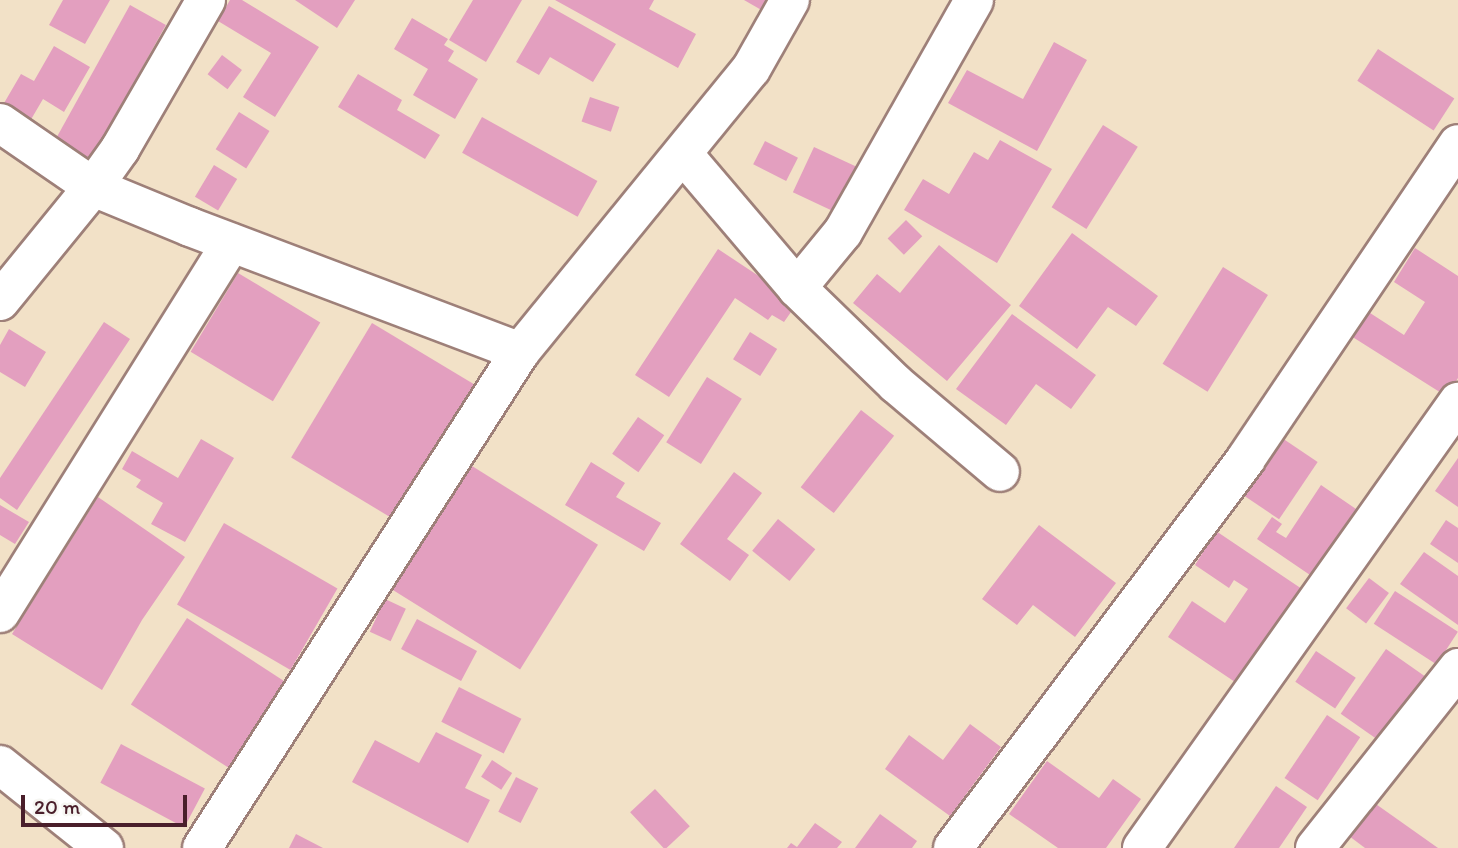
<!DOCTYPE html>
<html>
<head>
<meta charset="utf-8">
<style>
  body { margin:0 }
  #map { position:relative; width:1458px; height:848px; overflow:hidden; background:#f2e1c7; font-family:Itim,sans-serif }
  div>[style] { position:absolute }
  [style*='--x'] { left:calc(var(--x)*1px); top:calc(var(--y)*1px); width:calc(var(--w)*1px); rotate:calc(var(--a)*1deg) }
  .building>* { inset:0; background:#e39fbf; transform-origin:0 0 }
  .roads { filter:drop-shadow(2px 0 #9e8079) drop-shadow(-2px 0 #9e8079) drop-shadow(0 2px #9e8079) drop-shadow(0 -2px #9e8079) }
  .minor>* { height:38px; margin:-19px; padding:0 19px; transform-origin:19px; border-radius:19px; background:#fff }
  span { translate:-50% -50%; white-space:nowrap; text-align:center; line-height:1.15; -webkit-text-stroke:7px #f6f6f2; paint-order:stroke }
  .scale { position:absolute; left:21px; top:795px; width:166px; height:32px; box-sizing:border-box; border:4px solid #4a1f2b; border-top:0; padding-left:9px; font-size:21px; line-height:24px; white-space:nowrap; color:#4a1f2b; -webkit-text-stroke:5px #f6f6f2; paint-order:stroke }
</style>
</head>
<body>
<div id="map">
  <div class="building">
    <i style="clip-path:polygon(63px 0,110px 0,85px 44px,49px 25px)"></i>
    <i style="clip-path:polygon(230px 0,242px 0,319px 47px,275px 117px,243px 97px,271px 53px,218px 21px)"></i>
    <i style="clip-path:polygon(295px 0,355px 0,337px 28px)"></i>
    <i style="clip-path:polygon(473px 0,522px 0,486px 62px,449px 40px)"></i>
    <i style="clip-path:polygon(555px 0,654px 0,649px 9px,696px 34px,678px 68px)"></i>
    <i style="clip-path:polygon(744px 0,779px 0,770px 15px)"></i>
    <i style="left:130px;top:5px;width:41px;height:154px;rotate:29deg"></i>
    <i style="clip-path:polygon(549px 6px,616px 44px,593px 82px,550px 57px,539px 75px,516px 62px)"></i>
    <i style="clip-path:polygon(412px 18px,448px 39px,444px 45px,454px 51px,448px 61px,478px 79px,455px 119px,413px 95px,428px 69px,394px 49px)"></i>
    <i style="clip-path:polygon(1054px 42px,1087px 60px,1037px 151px,948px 103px,967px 70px,1023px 99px)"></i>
    <i style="clip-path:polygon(54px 46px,90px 67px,64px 112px,43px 99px,26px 128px,0 110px,21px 74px,34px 81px)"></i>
    <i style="left:1378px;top:49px;width:91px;height:38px;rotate:33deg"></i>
    <i style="left:222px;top:55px;width:25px;height:24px;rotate:37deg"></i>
    <i style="clip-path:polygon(358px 74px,402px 100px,397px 110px,440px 135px,425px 159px,338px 107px)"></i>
    <i style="left:590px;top:97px;width:31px;height:26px;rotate:19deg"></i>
    <i style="left:239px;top:112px;width:36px;height:44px;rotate:32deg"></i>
    <i style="left:482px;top:117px;width:132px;height:41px;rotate:29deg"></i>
    <i style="left:1103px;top:125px;width:41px;height:97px;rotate:32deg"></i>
    <i style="clip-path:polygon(1000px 140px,1052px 169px,997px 263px,904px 210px,923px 179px,949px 194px,974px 152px,988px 160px)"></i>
    <i style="left:765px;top:141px;width:37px;height:26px;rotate:27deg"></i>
    <i style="left:814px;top:147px;width:47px;height:50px;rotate:25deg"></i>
    <i style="left:214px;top:165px;width:27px;height:37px;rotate:31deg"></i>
    <i style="left:906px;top:220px;width:23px;height:26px;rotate:45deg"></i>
    <i style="clip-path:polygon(1072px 233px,1158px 296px,1136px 326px,1108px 307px,1077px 349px,1019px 306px)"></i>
    <i style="clip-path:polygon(939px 245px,1011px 305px,947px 381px,853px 303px,877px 274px,900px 293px)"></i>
    <i style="clip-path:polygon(1415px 248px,1458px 276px,1458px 378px,1446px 396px,1351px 336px,1367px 311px,1404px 335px,1425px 302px,1394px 282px)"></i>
    <i style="clip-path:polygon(718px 249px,798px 302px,784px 322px,772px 315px,768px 320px,735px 298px,669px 397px,635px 375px)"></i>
    <i style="left:1223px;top:267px;width:53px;height:114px;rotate:32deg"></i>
    <i style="left:238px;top:273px;width:96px;height:92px;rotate:31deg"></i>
    <i style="clip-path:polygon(1012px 314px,1096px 375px,1071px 409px,1036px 384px,1006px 425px,956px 389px)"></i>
    <i style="clip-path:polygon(104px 322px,130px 339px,17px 510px,0 498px,0 478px)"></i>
    <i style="left:372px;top:323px;width:121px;height:157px;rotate:31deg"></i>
    <i style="clip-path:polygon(9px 329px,46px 352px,25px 387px,0 372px,0 345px)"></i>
    <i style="left:750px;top:332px;width:32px;height:32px;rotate:32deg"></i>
    <i style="left:707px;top:377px;width:41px;height:77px;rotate:32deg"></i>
    <i style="left:861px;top:410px;width:42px;height:98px;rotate:38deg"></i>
    <i style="left:638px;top:417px;width:32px;height:45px;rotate:35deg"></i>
    <i style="left:1282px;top:438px;width:43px;height:69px;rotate:34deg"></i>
    <i style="clip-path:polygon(201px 439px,234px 458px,185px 542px,151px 524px,163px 503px,136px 487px,141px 480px,122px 469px,132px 451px,178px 478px)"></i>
    <i style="clip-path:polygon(1458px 458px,1458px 507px,1435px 491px)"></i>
    <i style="left:464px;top:461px;width:158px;height:147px;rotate:32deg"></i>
    <i style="clip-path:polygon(591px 462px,625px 483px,616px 497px,661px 523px,644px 551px,565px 505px)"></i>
    <i style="clip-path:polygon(734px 472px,762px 493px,727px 539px,749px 555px,730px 581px,680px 544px)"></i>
    <i style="clip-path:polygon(1321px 485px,1356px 509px,1310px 575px,1257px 539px,1272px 517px,1282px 524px,1276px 532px,1286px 538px)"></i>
    <i style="clip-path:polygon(98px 497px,185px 557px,142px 620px,102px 690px,12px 634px)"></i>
    <i style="clip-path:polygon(0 505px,29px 522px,15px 544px,0 535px)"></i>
    <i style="left:778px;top:519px;width:48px;height:41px;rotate:39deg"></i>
    <i style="clip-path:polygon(1446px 520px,1458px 528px,1458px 563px,1430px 544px)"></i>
    <i style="left:224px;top:523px;width:131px;height:94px;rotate:30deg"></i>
    <i style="clip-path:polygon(1039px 525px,1116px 583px,1075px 637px,1033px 605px,1017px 625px,982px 599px)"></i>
    <i style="clip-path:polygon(1216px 531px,1302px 589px,1238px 684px,1168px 637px,1192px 601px,1225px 623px,1248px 589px,1234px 580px,1229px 588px,1195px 565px)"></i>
    <i style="clip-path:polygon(1424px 552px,1458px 576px,1458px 625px,1400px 584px)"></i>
    <i style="left:1369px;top:578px;width:25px;height:38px;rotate:37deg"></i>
    <i style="left:1395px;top:591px;width:75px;height:39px;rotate:33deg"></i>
    <i style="left:385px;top:599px;width:23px;height:36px;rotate:25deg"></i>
    <i style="left:187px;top:618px;width:117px;height:103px;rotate:33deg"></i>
    <i style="left:417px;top:619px;width:68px;height:34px;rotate:28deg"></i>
    <i style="left:1386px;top:649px;width:47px;height:79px;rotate:35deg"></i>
    <i style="left:1316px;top:651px;width:48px;height:37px;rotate:34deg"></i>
    <i style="left:459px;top:687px;width:70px;height:39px;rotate:27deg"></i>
    <i style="left:1327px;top:715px;width:40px;height:76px;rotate:34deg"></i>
    <i style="clip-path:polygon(970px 724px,1001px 747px,950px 816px,885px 769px,909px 735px,943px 760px)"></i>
    <i style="clip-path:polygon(436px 732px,482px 755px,465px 788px,490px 800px,468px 843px,352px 782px,375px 740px,419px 763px)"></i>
    <i style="left:121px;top:744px;width:95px;height:44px;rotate:28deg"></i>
    <i style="left:492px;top:760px;width:24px;height:20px;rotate:33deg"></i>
    <i style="clip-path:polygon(1047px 761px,1099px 798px,1113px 779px,1141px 799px,1106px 848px,1058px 848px,1009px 814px)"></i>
    <i style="left:516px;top:777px;width:25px;height:39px;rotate:27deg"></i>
    <i style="clip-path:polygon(1276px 786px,1307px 807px,1279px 848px,1234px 848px)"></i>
    <i style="left:655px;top:789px;width:51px;height:34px;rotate:47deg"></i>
    <i style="clip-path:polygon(1373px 802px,1438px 848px,1365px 848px,1349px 836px)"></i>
    <i style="clip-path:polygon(880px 814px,917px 841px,912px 848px,855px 848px)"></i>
    <i style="clip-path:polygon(815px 823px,842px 842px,837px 848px,787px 848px,791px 843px,797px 847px)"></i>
    <i style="clip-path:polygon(296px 834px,323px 848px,289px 848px)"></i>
  </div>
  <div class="roads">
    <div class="minor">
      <i style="--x:0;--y:123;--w:113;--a:34.5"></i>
      <i style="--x:93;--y:187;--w:105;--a:22.4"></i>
      <i style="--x:190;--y:227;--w:353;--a:20.7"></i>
      <i style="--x:683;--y:154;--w:176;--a:49.6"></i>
      <i style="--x:797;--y:288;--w:138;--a:44.1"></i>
      <i style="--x:896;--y:384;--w:136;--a:40.2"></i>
      <i style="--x:797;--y:288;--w:72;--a:-50.6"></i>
      <i style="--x:843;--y:232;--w:266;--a:-60.5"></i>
      <i style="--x:0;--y:301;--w:147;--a:-50.8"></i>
      <i style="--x:93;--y:187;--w:47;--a:-54.6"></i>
      <i style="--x:120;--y:149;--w:172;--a:-60"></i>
      <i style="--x:0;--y:613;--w:436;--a:-58"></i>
      <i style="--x:0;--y:765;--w:133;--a:38.6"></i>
      <i style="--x:202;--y:848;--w:589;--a:-57.33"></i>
      <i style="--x:520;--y:352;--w:365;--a:-50.8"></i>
      <i style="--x:751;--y:69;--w:79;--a:-60.5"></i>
      <i style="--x:953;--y:848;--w:486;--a:-53"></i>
      <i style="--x:1245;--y:460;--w:381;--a:-56"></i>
      <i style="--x:1142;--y:848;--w:547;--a:-54.68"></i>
      <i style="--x:1315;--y:848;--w:230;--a:-51.5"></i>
    </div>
  </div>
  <div class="scale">20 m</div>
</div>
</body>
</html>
